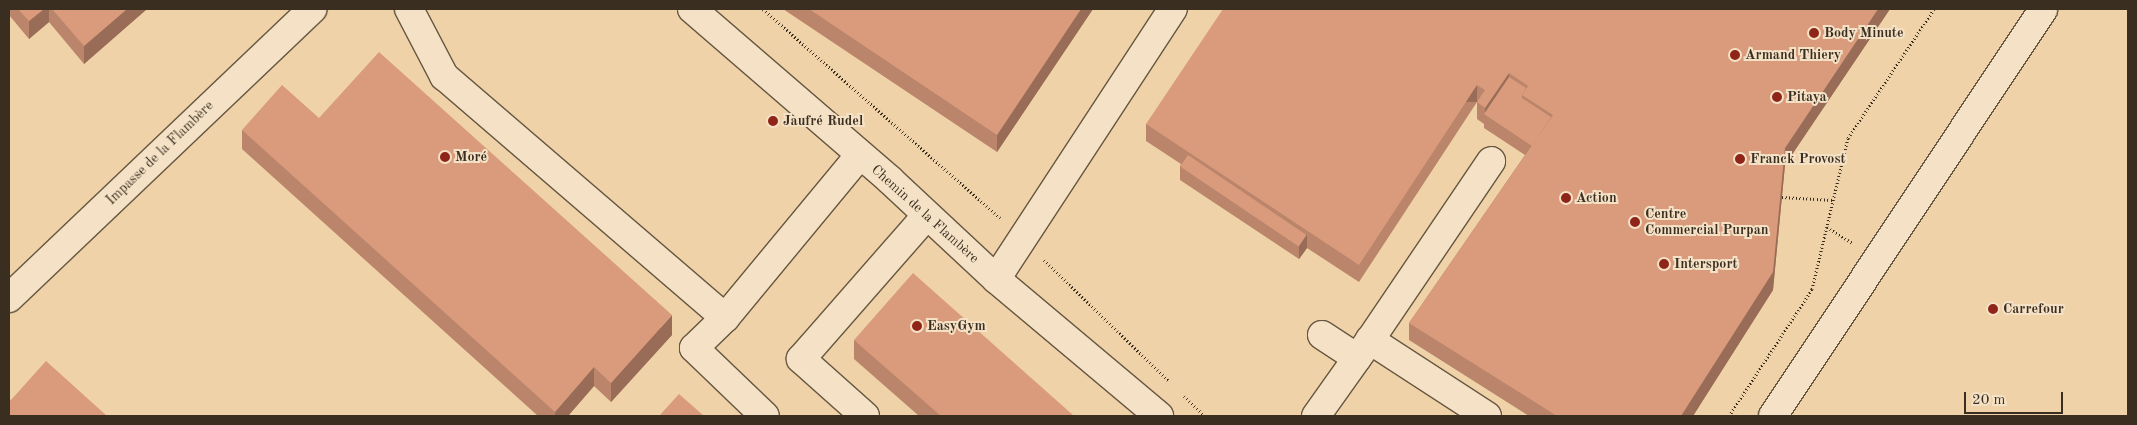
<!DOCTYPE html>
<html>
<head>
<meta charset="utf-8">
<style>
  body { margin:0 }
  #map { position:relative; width:2137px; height:425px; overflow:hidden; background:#efd2a7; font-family:"Old Standard TT",serif }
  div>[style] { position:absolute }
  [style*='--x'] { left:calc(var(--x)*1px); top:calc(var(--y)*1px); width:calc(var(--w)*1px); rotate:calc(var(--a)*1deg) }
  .path>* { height:3px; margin-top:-1.5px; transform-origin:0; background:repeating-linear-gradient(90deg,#3a2e21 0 1px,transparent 0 3.5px) }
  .roads { filter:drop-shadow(1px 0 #675742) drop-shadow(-1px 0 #675742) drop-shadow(0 1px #675742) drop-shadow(0 -1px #675742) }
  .minor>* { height:28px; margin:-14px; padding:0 14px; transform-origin:14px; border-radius:14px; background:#f5e2c6 }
  .wall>* { inset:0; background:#bb856b }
  .shaded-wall>* { inset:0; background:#986c57; transform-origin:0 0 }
  .building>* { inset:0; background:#d99b7c; transform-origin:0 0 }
  .dots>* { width:14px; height:14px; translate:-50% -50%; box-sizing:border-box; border:2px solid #f5e2c6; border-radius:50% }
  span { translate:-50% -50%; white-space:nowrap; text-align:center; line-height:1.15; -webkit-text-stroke:4px #f5e2c6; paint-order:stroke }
  .poi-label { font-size:14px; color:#3a2e21; font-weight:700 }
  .left { translate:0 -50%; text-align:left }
  .street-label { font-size:14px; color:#3a2e21 }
  .frame { position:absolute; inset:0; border:10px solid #3a2e21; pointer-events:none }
  .scale { position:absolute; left:1964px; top:392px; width:99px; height:22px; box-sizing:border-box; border:2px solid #3a2e21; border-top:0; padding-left:6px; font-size:15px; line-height:18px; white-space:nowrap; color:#3a2e21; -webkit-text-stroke:4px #f5e2c6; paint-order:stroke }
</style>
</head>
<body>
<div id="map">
  <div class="path">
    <i style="--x:763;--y:9;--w:316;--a:41.4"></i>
    <i style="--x:1782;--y:197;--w:51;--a:3.4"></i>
    <i style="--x:1827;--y:227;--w:31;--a:32"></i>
    <i style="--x:1044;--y:260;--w:174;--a:44.1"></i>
    <i style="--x:1184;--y:396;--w:29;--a:44"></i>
    <i style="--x:1729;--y:416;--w:152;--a:-56.8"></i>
    <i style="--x:1812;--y:289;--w:155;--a:-76.6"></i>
    <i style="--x:1848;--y:138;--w:155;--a:-56.3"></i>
  </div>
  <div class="roads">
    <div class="minor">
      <i style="--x:409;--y:9;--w:76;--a:62.4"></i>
      <i style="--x:444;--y:76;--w:371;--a:40.7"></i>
      <i style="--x:725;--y:318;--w:212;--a:-50.4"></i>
      <i style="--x:692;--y:9;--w:262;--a:40.8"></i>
      <i style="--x:890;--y:180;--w:145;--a:43"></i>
      <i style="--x:996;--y:279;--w:213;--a:40"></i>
      <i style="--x:996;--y:279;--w:323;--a:-56.8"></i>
      <i style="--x:9;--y:298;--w:419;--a:-43.6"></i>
      <i style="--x:725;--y:318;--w:43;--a:135.9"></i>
      <i style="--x:694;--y:348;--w:98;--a:43.8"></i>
      <i style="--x:1322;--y:335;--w:42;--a:33.3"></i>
      <i style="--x:865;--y:416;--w:86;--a:-138.3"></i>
      <i style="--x:801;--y:359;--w:191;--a:-48.8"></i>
      <i style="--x:1316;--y:416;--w:93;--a:-54.6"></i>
      <i style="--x:1487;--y:416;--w:140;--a:-147"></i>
      <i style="--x:1370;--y:340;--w:216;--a:-55.9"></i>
      <i style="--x:1773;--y:416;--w:488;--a:-56.4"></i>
    </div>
  </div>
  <div class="wall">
    <i style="clip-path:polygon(9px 9px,147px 9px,84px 64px,49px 22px,29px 39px,9px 15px)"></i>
    <i style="clip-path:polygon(783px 9px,1093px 9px,997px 152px)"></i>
    <i style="clip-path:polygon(1890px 9px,1785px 165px,1773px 290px,1693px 416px,1529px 416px,1409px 340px,1409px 323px,1525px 155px,1484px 128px,1484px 124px,1477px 119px,1477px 102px,1359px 282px,1307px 248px,1299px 259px,1180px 180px,1180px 166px,1181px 164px,1146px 141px,1146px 124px)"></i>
    <i style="clip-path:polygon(319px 118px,672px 335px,611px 402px,594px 386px,568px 416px,538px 416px,242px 149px,242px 130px)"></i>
    <i style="clip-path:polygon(854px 340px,1074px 416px,919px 416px,854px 359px)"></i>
  </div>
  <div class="shaded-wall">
    <i style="clip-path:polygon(44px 9px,49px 9px,49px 22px,29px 39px,29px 21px)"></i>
    <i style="clip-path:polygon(127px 9px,147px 9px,84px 64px,84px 46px)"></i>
    <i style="clip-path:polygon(1081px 9px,1093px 9px,997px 152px,997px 135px)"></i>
    <i style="clip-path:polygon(1878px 9px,1890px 9px,1785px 165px,1773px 290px,1693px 416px,1681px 416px,1785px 148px)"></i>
    <i style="clip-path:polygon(1509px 73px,1509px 91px,1485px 115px,1485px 108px)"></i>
    <i style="left:1477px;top:85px;width:17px;height:215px;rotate:90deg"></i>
    <i style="clip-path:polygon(1307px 234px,1307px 248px,1299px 259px,1299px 245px)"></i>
    <i style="clip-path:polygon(672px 315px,672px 335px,611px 402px,611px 383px)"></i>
    <i style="clip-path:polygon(594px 367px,594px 386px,568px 416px,555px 416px,555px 412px)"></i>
  </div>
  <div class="building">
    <i style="clip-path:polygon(18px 9px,44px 9px,29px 21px)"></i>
    <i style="clip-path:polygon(52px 9px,127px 9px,84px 46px)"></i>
    <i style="clip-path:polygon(809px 9px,1081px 9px,997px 135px)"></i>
    <i style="clip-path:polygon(1223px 9px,1878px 9px,1785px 148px,1773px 272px,1681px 416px,1557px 416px,1409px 323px,1553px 115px,1522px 95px,1528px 86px,1509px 73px,1485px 108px,1477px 102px,1485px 90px,1477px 85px,1359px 265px,1146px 124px)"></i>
    <i style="clip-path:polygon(379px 52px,672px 315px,611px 383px,594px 367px,555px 412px,242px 130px,282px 85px,319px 118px)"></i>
    <i style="clip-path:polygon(1509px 77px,1526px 88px,1522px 95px,1522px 98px,1551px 117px,1532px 146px,1484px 114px)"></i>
    <i style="left:1188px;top:155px;width:143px;height:14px;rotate:34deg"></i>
    <i style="clip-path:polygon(913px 273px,1074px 416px,941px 416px,854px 340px)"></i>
    <i style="clip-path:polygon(46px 361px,107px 416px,9px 416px,9px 399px,11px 400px)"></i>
    <i style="clip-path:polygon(679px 394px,704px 416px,659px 416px)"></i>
  </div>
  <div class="dots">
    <i style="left:1814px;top:33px;background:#8f2418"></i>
    <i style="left:1735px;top:55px;background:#8f2418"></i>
    <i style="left:1777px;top:97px;background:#8f2418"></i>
    <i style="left:773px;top:121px;background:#8f2418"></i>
    <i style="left:445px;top:157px;background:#8f2418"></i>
    <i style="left:1740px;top:159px;background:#8f2418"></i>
    <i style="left:1566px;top:198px;background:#8f2418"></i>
    <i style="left:1635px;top:222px;background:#8f2418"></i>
    <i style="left:1664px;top:264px;background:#8f2418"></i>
    <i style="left:1993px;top:309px;background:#8f2418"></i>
    <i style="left:917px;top:326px;background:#8f2418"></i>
  </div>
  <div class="poi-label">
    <span class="left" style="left:1824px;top:33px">Body Minute</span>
    <span class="left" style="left:1745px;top:55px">Armand Thiery</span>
    <span class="left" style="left:1787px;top:97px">Pitaya</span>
    <span class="left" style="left:783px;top:121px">Jaufré Rudel</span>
    <span class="left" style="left:455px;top:157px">Moré</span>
    <span class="left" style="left:1750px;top:159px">Franck Provost</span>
    <span class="left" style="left:1576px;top:198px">Action</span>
    <span class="left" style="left:1645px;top:222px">Centre<br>Commercial Purpan</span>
    <span class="left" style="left:1674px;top:264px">Intersport</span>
    <span class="left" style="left:2003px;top:309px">Carrefour</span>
    <span class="left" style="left:927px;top:326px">EasyGym</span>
  </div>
  <div class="street-label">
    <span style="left:160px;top:153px;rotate:-44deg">Impasse de la Flambère</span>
    <span style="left:925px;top:214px;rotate:42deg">Chemin de la Flambère</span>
  </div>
  <div class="frame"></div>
  <div class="scale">20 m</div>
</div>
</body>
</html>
